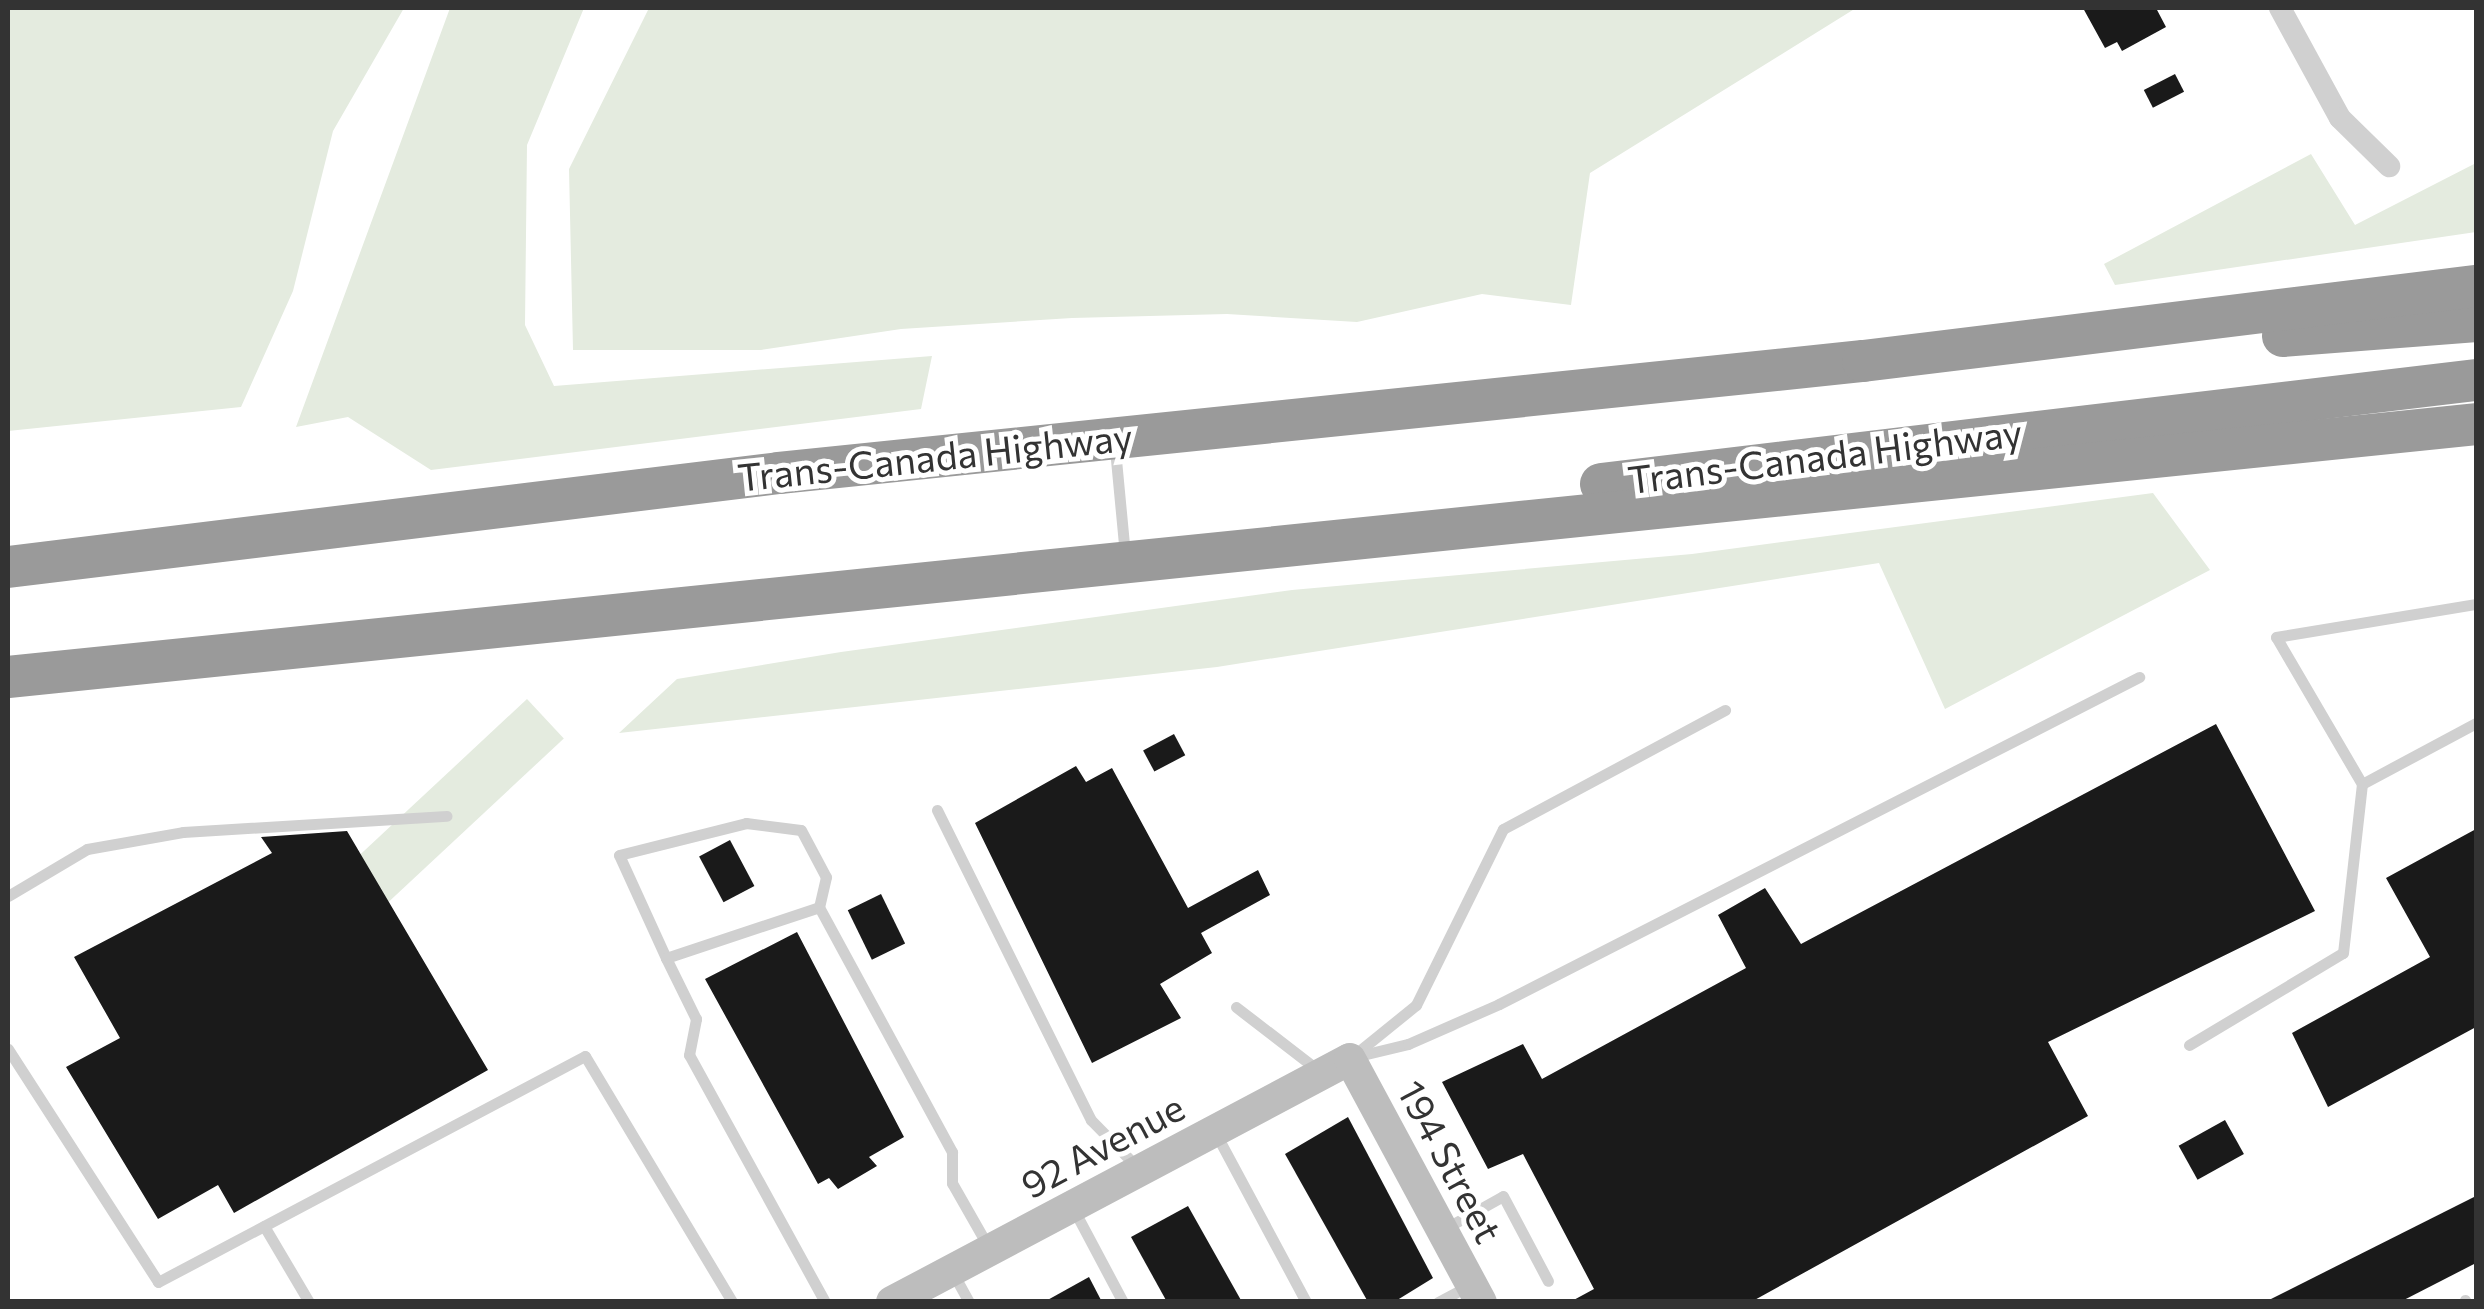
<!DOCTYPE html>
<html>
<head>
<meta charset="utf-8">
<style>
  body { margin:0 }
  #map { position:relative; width:2484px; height:1309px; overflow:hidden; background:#fff; font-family:Commissioner,sans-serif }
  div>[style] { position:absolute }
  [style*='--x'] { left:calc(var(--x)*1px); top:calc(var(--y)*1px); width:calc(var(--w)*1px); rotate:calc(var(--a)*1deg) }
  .green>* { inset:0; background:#e4ebdf; transform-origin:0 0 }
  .building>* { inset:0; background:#1a1a1a; transform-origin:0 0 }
  .lane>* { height:11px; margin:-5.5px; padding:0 5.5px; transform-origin:5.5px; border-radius:5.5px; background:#d0d0d0 }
  .street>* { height:22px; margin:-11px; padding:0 11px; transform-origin:11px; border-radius:11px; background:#d0d0d0 }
  .secondary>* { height:32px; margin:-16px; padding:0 16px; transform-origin:16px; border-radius:16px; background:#bdbdbd }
  .highway>* { height:42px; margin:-21px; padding:0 21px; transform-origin:21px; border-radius:21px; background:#9a9a9a }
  span { translate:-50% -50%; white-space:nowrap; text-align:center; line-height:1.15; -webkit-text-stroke:10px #fff; paint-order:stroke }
  .street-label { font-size:38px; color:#333 }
  .frame { position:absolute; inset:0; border:10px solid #333; pointer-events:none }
</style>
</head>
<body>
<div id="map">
  <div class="green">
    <i style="clip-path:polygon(8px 8px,404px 8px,333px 131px,293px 291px,241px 407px,8px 431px)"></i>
    <i style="clip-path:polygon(450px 8px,584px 8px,527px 145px,525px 325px,554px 386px,932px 356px,921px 409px,431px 470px,348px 417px,296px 427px)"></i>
    <i style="clip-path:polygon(649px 8px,1856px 8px,1590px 173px,1571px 305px,1482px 294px,1357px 322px,1227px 314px,1072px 318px,901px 329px,761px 350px,573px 350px,569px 169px)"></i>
    <i style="clip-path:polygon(2311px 154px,2355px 225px,2476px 163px,2476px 232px,2115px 285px,2104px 264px)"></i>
    <i style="clip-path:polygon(2153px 493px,2210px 570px,1945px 709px,1879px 563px,1217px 667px,619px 733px,677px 679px,841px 652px,1292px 590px,1692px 554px)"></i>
    <i style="left:527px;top:699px;width:54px;height:522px;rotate:47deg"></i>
  </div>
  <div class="building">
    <i style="clip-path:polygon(2083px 8px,2156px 8px,2166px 27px,2122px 51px,2117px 42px,2105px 48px)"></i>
    <i style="left:2175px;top:74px;width:20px;height:35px;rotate:63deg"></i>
    <i style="clip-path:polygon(2216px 724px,2315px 911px,2048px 1042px,2088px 1116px,1751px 1302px,1570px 1302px,1594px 1289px,1523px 1154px,1488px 1169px,1442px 1082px,1523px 1044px,1542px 1079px,1746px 968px,1718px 915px,1765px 888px,1801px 944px)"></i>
    <i style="left:1174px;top:734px;width:24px;height:35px;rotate:62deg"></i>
    <i style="clip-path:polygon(1076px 766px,1086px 782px,1112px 768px,1188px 908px,1258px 870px,1270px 895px,1201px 933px,1212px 953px,1160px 984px,1181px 1018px,1092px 1063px,975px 823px)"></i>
    <i style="clip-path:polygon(2476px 829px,2476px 1027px,2328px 1107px,2292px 1033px,2430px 957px,2386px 878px)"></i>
    <i style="clip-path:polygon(347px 831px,488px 1070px,234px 1213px,218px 1185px,158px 1219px,66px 1067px,120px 1038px,74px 957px,272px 853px,261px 837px)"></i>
    <i style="left:730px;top:840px;width:52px;height:35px;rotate:62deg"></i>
    <i style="left:881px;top:894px;width:55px;height:37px;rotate:64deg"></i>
    <i style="clip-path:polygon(797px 932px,904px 1137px,869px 1157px,877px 1166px,838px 1189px,829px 1178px,818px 1184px,705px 979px)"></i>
    <i style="clip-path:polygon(1348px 1117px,1433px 1278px,1394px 1302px,1368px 1302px,1285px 1154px)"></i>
    <i style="left:2225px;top:1120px;width:39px;height:53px;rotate:61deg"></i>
    <i style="clip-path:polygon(2476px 1196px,2476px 1263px,2400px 1302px,2265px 1302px)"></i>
    <i style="clip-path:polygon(1188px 1206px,1242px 1302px,1167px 1302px,1131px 1237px)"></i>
    <i style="clip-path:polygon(1089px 1277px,1102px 1302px,1044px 1302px)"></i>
  </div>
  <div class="lane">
    <i style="--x:1115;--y:449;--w:106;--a:84.6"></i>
    <i style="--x:2362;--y:784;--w:170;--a:-120.3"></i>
    <i style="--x:2276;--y:637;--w:203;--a:-9.4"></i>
    <i style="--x:937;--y:810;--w:346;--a:63.6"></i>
    <i style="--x:1091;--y:1120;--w:66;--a:45.6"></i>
    <i style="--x:8;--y:896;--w:92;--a:-30.7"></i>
    <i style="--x:87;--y:849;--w:97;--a:-10"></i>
    <i style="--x:183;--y:832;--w:264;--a:-3.5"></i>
    <i style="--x:666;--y:958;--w:113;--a:-114.5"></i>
    <i style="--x:619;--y:855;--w:131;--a:-14.1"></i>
    <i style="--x:746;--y:823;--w:55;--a:7.3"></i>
    <i style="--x:801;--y:830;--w:53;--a:62"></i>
    <i style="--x:826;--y:877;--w:31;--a:103"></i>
    <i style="--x:1236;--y:1007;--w:105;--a:37.6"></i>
    <i style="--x:2189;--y:1045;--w:179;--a:-30.9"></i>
    <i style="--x:2343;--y:953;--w:170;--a:-83.6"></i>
    <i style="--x:2362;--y:784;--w:129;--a:-28.2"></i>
    <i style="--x:8;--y:1049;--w:277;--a:57.2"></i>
    <i style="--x:158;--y:1282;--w:483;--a:-27.9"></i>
    <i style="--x:585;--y:1056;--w:287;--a:59.1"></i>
    <i style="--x:1353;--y:1056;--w:81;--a:-39"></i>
    <i style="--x:1416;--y:1005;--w:196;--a:-63.7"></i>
    <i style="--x:1503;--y:829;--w:252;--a:-28.2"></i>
    <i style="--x:1354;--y:1057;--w:56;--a:-13.5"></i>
    <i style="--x:1408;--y:1044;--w:99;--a:-23.7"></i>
    <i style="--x:1499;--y:1004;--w:719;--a:-27.06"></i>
    <i style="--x:1216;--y:1134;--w:191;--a:61.8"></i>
    <i style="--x:1074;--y:1210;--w:104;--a:62"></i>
    <i style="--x:264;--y:1226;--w:88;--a:59.4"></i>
    <i style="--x:1446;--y:1228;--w:65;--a:-29.3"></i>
    <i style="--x:1503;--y:1196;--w:96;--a:62.1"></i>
    <i style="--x:954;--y:1275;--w:31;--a:61"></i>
    <i style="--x:2465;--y:1300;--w:2;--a:63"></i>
    <i style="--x:825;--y:1302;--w:282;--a:-118.8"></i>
    <i style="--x:689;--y:1055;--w:37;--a:-79"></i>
    <i style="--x:696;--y:1019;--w:68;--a:-116.2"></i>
    <i style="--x:666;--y:958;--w:161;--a:-18.4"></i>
    <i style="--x:819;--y:907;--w:279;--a:61.5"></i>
    <i style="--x:952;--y:1152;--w:31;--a:90"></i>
    <i style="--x:952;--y:1183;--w:73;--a:60.3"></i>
    <i style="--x:1438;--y:1302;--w:34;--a:-28"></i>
  </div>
  <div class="street">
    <i style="--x:2280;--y:8;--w:125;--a:61.4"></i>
    <i style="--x:2340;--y:118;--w:69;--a:44.4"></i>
  </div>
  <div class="secondary">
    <i style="--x:892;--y:1302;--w:518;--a:-27.95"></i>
    <i style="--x:1350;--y:1059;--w:276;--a:61.7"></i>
  </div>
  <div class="highway">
    <i style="--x:2283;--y:336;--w:194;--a:-4.4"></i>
    <i style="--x:1601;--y:484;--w:881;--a:-6.78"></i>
    <i style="--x:8;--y:567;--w:777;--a:-6.95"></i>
    <i style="--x:779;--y:473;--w:1090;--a:-5.9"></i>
    <i style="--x:1863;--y:361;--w:618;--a:-6.98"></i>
    <i style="--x:8;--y:677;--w:2481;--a:-5.85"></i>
  </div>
  <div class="street-label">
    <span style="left:1825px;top:455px;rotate:-7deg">Trans-Canada Highway</span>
    <span style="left:935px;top:456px;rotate:-6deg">Trans-Canada Highway</span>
    <span style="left:1102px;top:1145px;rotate:-28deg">92 Avenue</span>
    <span style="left:1451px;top:1161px;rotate:62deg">194 Street</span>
  </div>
  <div class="frame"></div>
</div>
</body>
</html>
